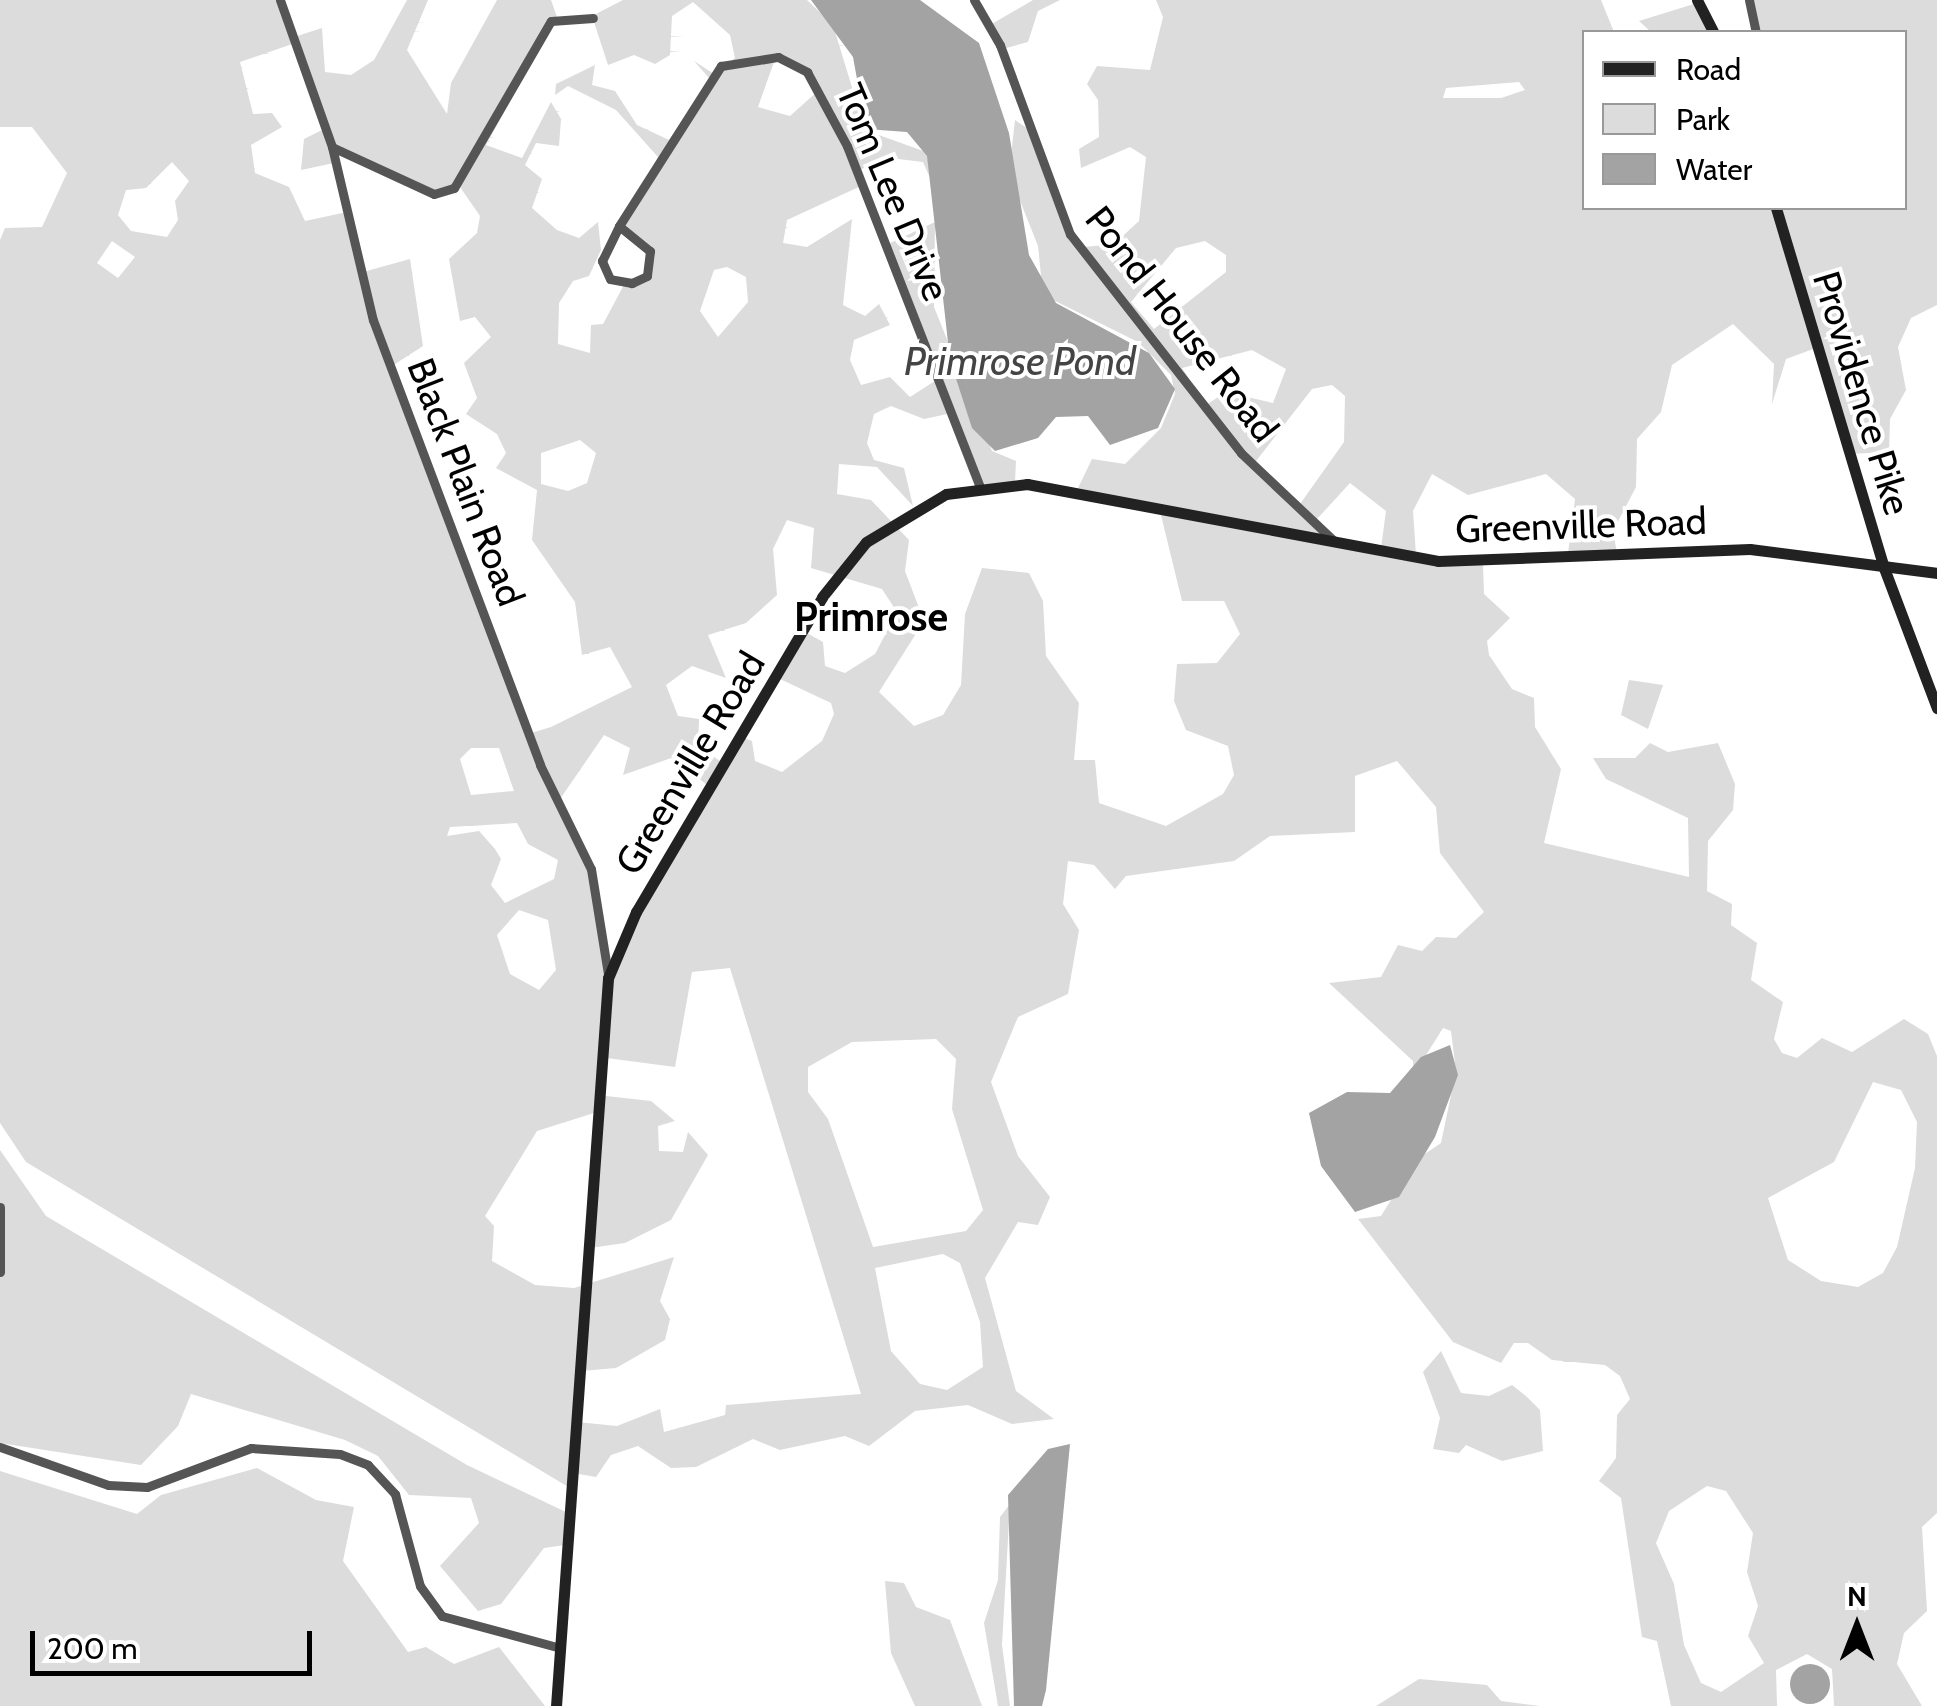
<!DOCTYPE html>
<html>
<head>
<meta charset="utf-8">
<style>
  body { margin:0 }
  #map { position:relative; width:1937px; height:1706px; overflow:hidden; background:#fff; font-family:Cabin,sans-serif }
  div>[style] { position:absolute }
  [style*='--x'] { left:calc(var(--x)*1px); top:calc(var(--y)*1px); width:calc(var(--w)*1px); rotate:calc(var(--a)*1deg) }
  .green>* { inset:0; background:#dcdcdc }
  .water>* { inset:0; background:#a3a3a3 }
  .round { border-radius:50% }
  .minor>* { height:9px; margin:-4.5px; padding:0 4.5px; transform-origin:4.5px; border-radius:4.5px; background:#555 }
  .secondary>* { height:11px; margin:-5.5px; padding:0 5.5px; transform-origin:5.5px; border-radius:5.5px; background:#222 }
  span { translate:-50% -50%; white-space:nowrap; text-align:center; line-height:1.15; -webkit-text-stroke:8px #fff; paint-order:stroke }
  .street-label { font-size:38px; color:#000 }
  .water-label { font-size:40px; color:#444; font-style:italic }
  .neighbourhood-label { font-size:40px; color:#000; font-weight:700 }
  .legend { position:absolute; left:1582px; top:30px; width:325px; height:180px; box-sizing:border-box; background:#fff; border:2px solid #999; margin:0; padding:12px 18px; list-style:none; font-size:30px; color:#000 }
  .legend li { display:flex; align-items:center; gap:20px; height:50px }
  .legend b { width:50px; border:2px solid #999 }
  .north { position:absolute; left:1807px; top:1576px; width:100px; height:100px; -webkit-text-stroke:8px #fff; paint-order:stroke; rotate:0deg; font-size:28px; font-weight:700; line-height:40px; text-align:center; color:#000 }
  .north::after { content:''; display:block; margin:auto; width:35px; height:45px; background:#000; clip-path:polygon(50% 0,100% 100%,50% 72%,0 100%) }
  .scale { position:absolute; left:30px; top:1631px; width:282px; height:45px; box-sizing:border-box; border:5px solid #000; border-top:0; padding-left:12px; font-size:30px; line-height:35px; white-space:nowrap; color:#000; -webkit-text-stroke:8px #fff; paint-order:stroke }
</style>
</head>
<body>
<div id="map">
  <div class="green">
    <i style="clip-path:polygon(evenodd,0 0,281px 0,294px 37px,322px 28px,325px 72px,351px 75px,374px 60px,407px 0,428px 0,407px 50px,447px 114px,451px 83px,497px 0,551px 0,557px 17px,486px 145px,522px 158px,551px 102px,561px 119px,559px 146px,536px 143px,525px 165px,542px 179px,532px 208px,557px 230px,579px 238px,598px 222px,601px 250px,589px 276px,573px 281px,559px 303px,558px 344px,590px 353px,591px 325px,603px 324px,625px 283px,647px 274px,649px 248px,623px 228px,658px 157px,616px 110px,568px 86px,555px 95px,556px 84px,595px 65px,592px 85px,615px 91px,637px 125px,669px 140px,710px 79px,694px 61px,714px 74px,735px 58px,730px 35px,693px 2px,672px 16px,670px 55px,655px 64px,634px 55px,608px 65px,592px 16px,623px 0,807px 0,833px 25px,865px 130px,926px 152px,938px 196px,923px 162px,890px 158px,859px 170px,861px 186px,787px 220px,783px 243px,807px 247px,852px 219px,843px 305px,865px 316px,879px 304px,890px 325px,854px 340px,850px 360px,861px 385px,890px 377px,910px 397px,938px 379px,886px 245px,935px 222px,934px 307px,992px 451px,1016px 461px,1015px 482px,980px 485px,952px 413px,924px 419px,891px 406px,874px 414px,867px 443px,874px 460px,904px 468px,913px 506px,877px 467px,839px 464px,837px 494px,871px 500px,909px 540px,905px 571px,924px 621px,879px 692px,914px 726px,943px 715px,961px 685px,965px 614px,982px 568px,1029px 573px,1043px 601px,1046px 656px,1079px 703px,1074px 760px,1095px 760px,1099px 803px,1166px 826px,1223px 794px,1234px 775px,1228px 746px,1186px 730px,1174px 701px,1177px 664px,1217px 663px,1240px 634px,1224px 601px,1182px 601px,1159px 507px,1078px 488px,1092px 459px,1125px 464px,1161px 428px,1175px 394px,1171px 375px,1138px 342px,1043px 295px,1038px 246px,1009px 173px,1015px 120px,1030px 130px,1054px 203px,1084px 247px,1114px 244px,1139px 221px,1146px 157px,1130px 147px,1081px 168px,1079px 149px,1099px 137px,1098px 100px,1087px 84px,1097px 66px,1150px 70px,1163px 17px,1156px 0,1601px 0,1614px 32px,1584px 32px,1584px 208px,1904px 208px,1904px 32px,1756px 32px,1749px 0,1937px 0,1937px 305px,1911px 318px,1898px 347px,1906px 390px,1890px 419px,1889px 452px,1849px 454px,1816px 348px,1786px 359px,1772px 404px,1774px 364px,1733px 324px,1672px 365px,1661px 412px,1637px 439px,1636px 487px,1613px 531px,1617px 553px,1567px 561px,1575px 499px,1546px 474px,1468px 495px,1432px 474px,1413px 511px,1416px 555px,1483px 565px,1484px 594px,1510px 618px,1487px 641px,1489px 655px,1512px 689px,1534px 698px,1535px 727px,1561px 769px,1544px 843px,1689px 877px,1688px 818px,1606px 779px,1593px 758px,1635px 758px,1650px 743px,1668px 752px,1718px 743px,1735px 784px,1733px 810px,1708px 841px,1707px 891px,1732px 904px,1731px 925px,1757px 943px,1751px 980px,1783px 1002px,1774px 1039px,1782px 1053px,1797px 1058px,1822px 1038px,1852px 1052px,1904px 1019px,1928px 1034px,1937px 1056px,1937px 1513px,1922px 1527px,1927px 1611px,1904px 1633px,1897px 1664px,1922px 1706px,1834px 1706px,1832px 1669px,1807px 1654px,1776px 1670px,1777px 1706px,1671px 1706px,1657px 1641px,1642px 1637px,1621px 1498px,1599px 1481px,1616px 1458px,1617px 1415px,1630px 1399px,1620px 1376px,1605px 1365px,1552px 1360px,1528px 1343px,1514px 1343px,1501px 1363px,1453px 1342px,1358px 1219px,1381px 1216px,1416px 1160px,1441px 1143px,1456px 1071px,1451px 1031px,1443px 1028px,1413px 1076px,1413px 1061px,1329px 983px,1381px 977px,1398px 945px,1422px 951px,1436px 937px,1456px 938px,1484px 912px,1440px 853px,1436px 807px,1397px 761px,1355px 776px,1355px 832px,1270px 836px,1234px 861px,1126px 876px,1115px 889px,1094px 865px,1068px 861px,1063px 904px,1079px 930px,1068px 994px,1018px 1017px,991px 1082px,1018px 1156px,1050px 1197px,1038px 1225px,1018px 1222px,985px 1278px,1016px 1391px,1054px 1419px,1012px 1424px,968px 1405px,915px 1411px,869px 1446px,845px 1436px,780px 1450px,753px 1439px,696px 1467px,671px 1468px,638px 1446px,611px 1455px,596px 1477px,573px 1473px,570px 1488px,26px 1162px,0 1123px,0 240px,5px 228px,42px 227px,67px 173px,32px 127px,0 127px,0 0,295px 43px,324px 129px,304px 139px,301px 170px,334px 163px,336px 147px,436px 192px,458px 184px,480px 216px,477px 233px,449px 259px,460px 321px,475px 317px,491px 337px,464px 363px,477px 398px,466px 414px,497px 434px,506px 453px,496px 468px,537px 490px,532px 540px,575px 602px,582px 655px,610px 647px,632px 687px,551px 727px,531px 733px,392px 366px,423px 346px,410px 259px,363px 272px,347px 212px,305px 221px,289px 187px,255px 173px,251px 145px,282px 127px,272px 113px,253px 114px,240px 62px,295px 43px,0 0,775px 59px,807px 71px,819px 90px,790px 116px,758px 107px,775px 59px,0 0,1519px 82px,1525px 90px,1501px 98px,1443px 98px,1446px 88px,1519px 82px,0 0,172px 162px,189px 181px,175px 201px,178px 220px,167px 237px,131px 231px,118px 215px,126px 190px,146px 188px,172px 162px,0 0,112px 241px,135px 257px,118px 278px,97px 263px,112px 241px,0 0,1205px 241px,1226px 255px,1226px 272px,1154px 329px,1131px 302px,1176px 248px,1205px 241px,0 0,727px 267px,746px 277px,748px 302px,718px 337px,700px 311px,714px 270px,727px 267px,0 0,1252px 350px,1286px 369px,1273px 403px,1226px 392px,1206px 405px,1182px 368px,1252px 350px,0 0,1332px 385px,1345px 396px,1344px 442px,1300px 504px,1253px 465px,1312px 389px,1332px 385px,0 0,580px 440px,596px 453px,587px 483px,568px 491px,541px 484px,541px 453px,580px 440px,0 0,1350px 483px,1386px 511px,1381px 548px,1336px 542px,1317px 519px,1350px 483px,0 0,787px 520px,814px 528px,811px 568px,882px 589px,897px 612px,875px 654px,845px 673px,825px 666px,823px 642px,803px 631px,780px 679px,831px 703px,834px 714px,822px 741px,782px 772px,755px 761px,752px 741px,741px 737px,723px 763px,698px 746px,699px 719px,678px 716px,666px 685px,692px 666px,726px 678px,708px 635px,746px 623px,777px 595px,773px 549px,787px 520px,0 0,604px 735px,630px 748px,623px 775px,674px 757px,709px 787px,608px 969px,581px 841px,558px 802px,604px 735px,0 0,499px 748px,514px 791px,471px 795px,460px 759px,471px 748px,499px 748px,0 0,517px 823px,528px 844px,558px 860px,554px 879px,505px 903px,491px 885px,501px 859px,495px 849px,479px 831px,447px 836px,450px 827px,517px 823px,0 0,519px 910px,548px 920px,556px 970px,539px 990px,510px 974px,497px 935px,519px 910px,0 0,730px 968px,861px 1394px,726px 1405px,725px 1415px,664px 1432px,660px 1409px,617px 1426px,577px 1422px,582px 1371px,616px 1368px,665px 1340px,670px 1319px,660px 1301px,674px 1257px,574px 1288px,535px 1285px,492px 1261px,494px 1226px,485px 1216px,537px 1131px,594px 1113px,590px 1248px,625px 1243px,671px 1220px,708px 1155px,688px 1132px,683px 1152px,659px 1151px,658px 1126px,675px 1121px,651px 1101px,597px 1095px,599px 1057px,675px 1067px,692px 972px,730px 968px,0 0,936px 1039px,956px 1059px,952px 1109px,983px 1210px,966px 1231px,873px 1247px,828px 1119px,808px 1092px,808px 1067px,852px 1042px,936px 1039px,0 0,1873px 1082px,1901px 1090px,1917px 1122px,1915px 1168px,1897px 1247px,1883px 1273px,1858px 1287px,1821px 1281px,1788px 1260px,1768px 1198px,1834px 1162px,1873px 1082px,0 0,943px 1254px,960px 1263px,980px 1322px,983px 1367px,947px 1390px,920px 1384px,891px 1351px,875px 1268px,943px 1254px,0 0,1707px 1486px,1726px 1491px,1753px 1533px,1747px 1572px,1758px 1606px,1748px 1636px,1764px 1663px,1721px 1692px,1701px 1683px,1684px 1645px,1674px 1584px,1656px 1543px,1669px 1511px,1707px 1486px)"></i>
    <i style="clip-path:polygon(1033px 0,1060px 0,1038px 11px,1028px 42px,1003px 49px,990px 25px)"></i>
    <i style="clip-path:polygon(1697px 3px,1713px 32px,1651px 32px,1639px 21px)"></i>
    <i style="clip-path:polygon(1629px 680px,1663px 685px,1648px 729px,1621px 715px)"></i>
    <i style="clip-path:polygon(0 1150px,46px 1216px,467px 1465px,568px 1513px,565px 1545px,544px 1548px,501px 1604px,478px 1611px,440px 1566px,479px 1523px,471px 1498px,409px 1495px,378px 1456px,345px 1440px,191px 1394px,178px 1426px,141px 1465px,0 1443px)"></i>
    <i style="clip-path:polygon(1441px 1351px,1461px 1393px,1489px 1396px,1512px 1385px,1526px 1396px,1540px 1410px,1543px 1451px,1502px 1461px,1466px 1445px,1459px 1453px,1433px 1449px,1440px 1418px,1423px 1372px)"></i>
    <i style="clip-path:polygon(257px 1468px,316px 1500px,354px 1507px,343px 1561px,408px 1652px,426px 1647px,454px 1664px,499px 1647px,545px 1706px,0 1706px,0 1471px,137px 1514px,161px 1495px)"></i>
    <i style="clip-path:polygon(1010px 1504px,1002px 1645px,1010px 1706px,998px 1706px,984px 1623px,998px 1580px,1000px 1517px)"></i>
    <i style="clip-path:polygon(885px 1581px,904px 1583px,916px 1607px,950px 1620px,982px 1706px,915px 1706px,891px 1653px)"></i>
    <i style="clip-path:polygon(1419px 1679px,1487px 1685px,1501px 1701px,1540px 1706px,1376px 1706px)"></i>
  </div>
  <div class="water">
    <i style="clip-path:polygon(811px 0,920px 0,979px 43px,1009px 133px,1029px 255px,1056px 303px,1149px 353px,1175px 389px,1158px 428px,1110px 445px,1088px 416px,1056px 417px,1038px 438px,995px 451px,972px 428px,950px 360px,927px 156px,907px 132px,866px 129px,853px 57px)"></i>
    <i style="clip-path:polygon(1450px 1045px,1458px 1075px,1435px 1137px,1399px 1197px,1355px 1212px,1321px 1166px,1309px 1113px,1347px 1092px,1390px 1093px,1421px 1057px)"></i>
    <i style="clip-path:polygon(1070px 1444px,1046px 1690px,1042px 1706px,1014px 1706px,1008px 1495px,1048px 1449px)"></i>
    <i class="round" style="left:1790px;top:1664px;width:40px;height:40px"></i>
  </div>
  <div class="minor">
    <i style="--x:280;--y:0;--w:156;--a:70.5"></i>
    <i style="--x:332;--y:147;--w:178;--a:76.7"></i>
    <i style="--x:373;--y:320;--w:475;--a:69.4"></i>
    <i style="--x:540;--y:765;--w:116;--a:63.9"></i>
    <i style="--x:591;--y:869;--w:106;--a:80.8"></i>
    <i style="--x:974;--y:0;--w:52;--a:60"></i>
    <i style="--x:1000;--y:45;--w:202;--a:69.7"></i>
    <i style="--x:1070;--y:234;--w:278;--a:52"></i>
    <i style="--x:1241;--y:453;--w:129;--a:43.4"></i>
    <i style="--x:1749;--y:0;--w:33;--a:78"></i>
    <i style="--x:332;--y:147;--w:112;--a:24.7"></i>
    <i style="--x:434;--y:194;--w:21;--a:-17"></i>
    <i style="--x:454;--y:188;--w:193;--a:-59.9"></i>
    <i style="--x:551;--y:21;--w:42;--a:-4.1"></i>
    <i style="--x:619;--y:226;--w:190;--a:-57.5"></i>
    <i style="--x:721;--y:66;--w:58;--a:-9"></i>
    <i style="--x:778;--y:57;--w:33;--a:27"></i>
    <i style="--x:807;--y:72;--w:84;--a:61.6"></i>
    <i style="--x:847;--y:146;--w:366;--a:68.7"></i>
    <i style="--x:619;--y:226;--w:40;--a:39"></i>
    <i style="--x:650;--y:251;--w:25;--a:97"></i>
    <i style="--x:647;--y:276;--w:17;--a:155"></i>
    <i style="--x:632;--y:283;--w:22;--a:-170"></i>
    <i style="--x:610;--y:279;--w:20;--a:-114"></i>
    <i style="--x:602;--y:261;--w:39;--a:-64"></i>
    <i style="--x:0;--y:1207;--w:65;--a:90"></i>
    <i style="--x:0;--y:1447;--w:114;--a:19.4"></i>
    <i style="--x:108;--y:1485;--w:39;--a:3"></i>
    <i style="--x:147;--y:1487;--w:111;--a:-20.6"></i>
    <i style="--x:251;--y:1448;--w:89;--a:3.9"></i>
    <i style="--x:340;--y:1454;--w:30;--a:21"></i>
    <i style="--x:368;--y:1465;--w:40;--a:47"></i>
    <i style="--x:395;--y:1494;--w:95;--a:74.8"></i>
    <i style="--x:420;--y:1586;--w:37;--a:54"></i>
    <i style="--x:442;--y:1616;--w:119;--a:15.1"></i>
  </div>
  <div class="secondary">
    <i style="--x:1697;--y:0;--w:36;--a:63"></i>
    <i style="--x:1776;--y:208;--w:376;--a:73.3"></i>
    <i style="--x:1884;--y:568;--w:150;--a:69.3"></i>
    <i style="--x:556;--y:1706;--w:730;--a:-85.91"></i>
    <i style="--x:608;--y:978;--w:72;--a:-67"></i>
    <i style="--x:636;--y:912;--w:366;--a:-59.4"></i>
    <i style="--x:822;--y:597;--w:70;--a:-51.3"></i>
    <i style="--x:866;--y:542;--w:93;--a:-31"></i>
    <i style="--x:946;--y:494;--w:82;--a:-7"></i>
    <i style="--x:1027;--y:484;--w:418;--a:10.6"></i>
    <i style="--x:1438;--y:561;--w:312;--a:-2.2"></i>
    <i style="--x:1750;--y:549;--w:189;--a:7.3"></i>
  </div>
  <div class="street-label">
    <span style="left:893px;top:192px;rotate:67deg">Tom Lee Drive</span>
    <span style="left:1182px;top:324px;rotate:52deg">Pond House Road</span>
    <span style="left:1862px;top:393px;rotate:73deg">Providence Pike</span>
    <span style="left:466px;top:482px;rotate:69deg">Black Plain Road</span>
    <span style="left:1581px;top:525px;rotate:-2deg">Greenville Road</span>
    <span style="left:690px;top:763px;rotate:-59deg">Greenville Road</span>
  </div>
  <div class="water-label">
    <span style="left:1020px;top:361px">Primrose Pond</span>
  </div>
  <div class="neighbourhood-label">
    <span style="left:871px;top:617px">Primrose</span>
  </div>
  <ul class="legend">
  <li><b style="height:12px;background:#222"></b>Road</li>
  <li><b style="height:28px;background:#dcdcdc"></b>Park</li>
  <li><b style="height:28px;background:#a3a3a3"></b>Water</li>
  </ul>
  <div class="north">N</div>
  <div class="scale">200 m</div>
</div>
</body>
</html>
